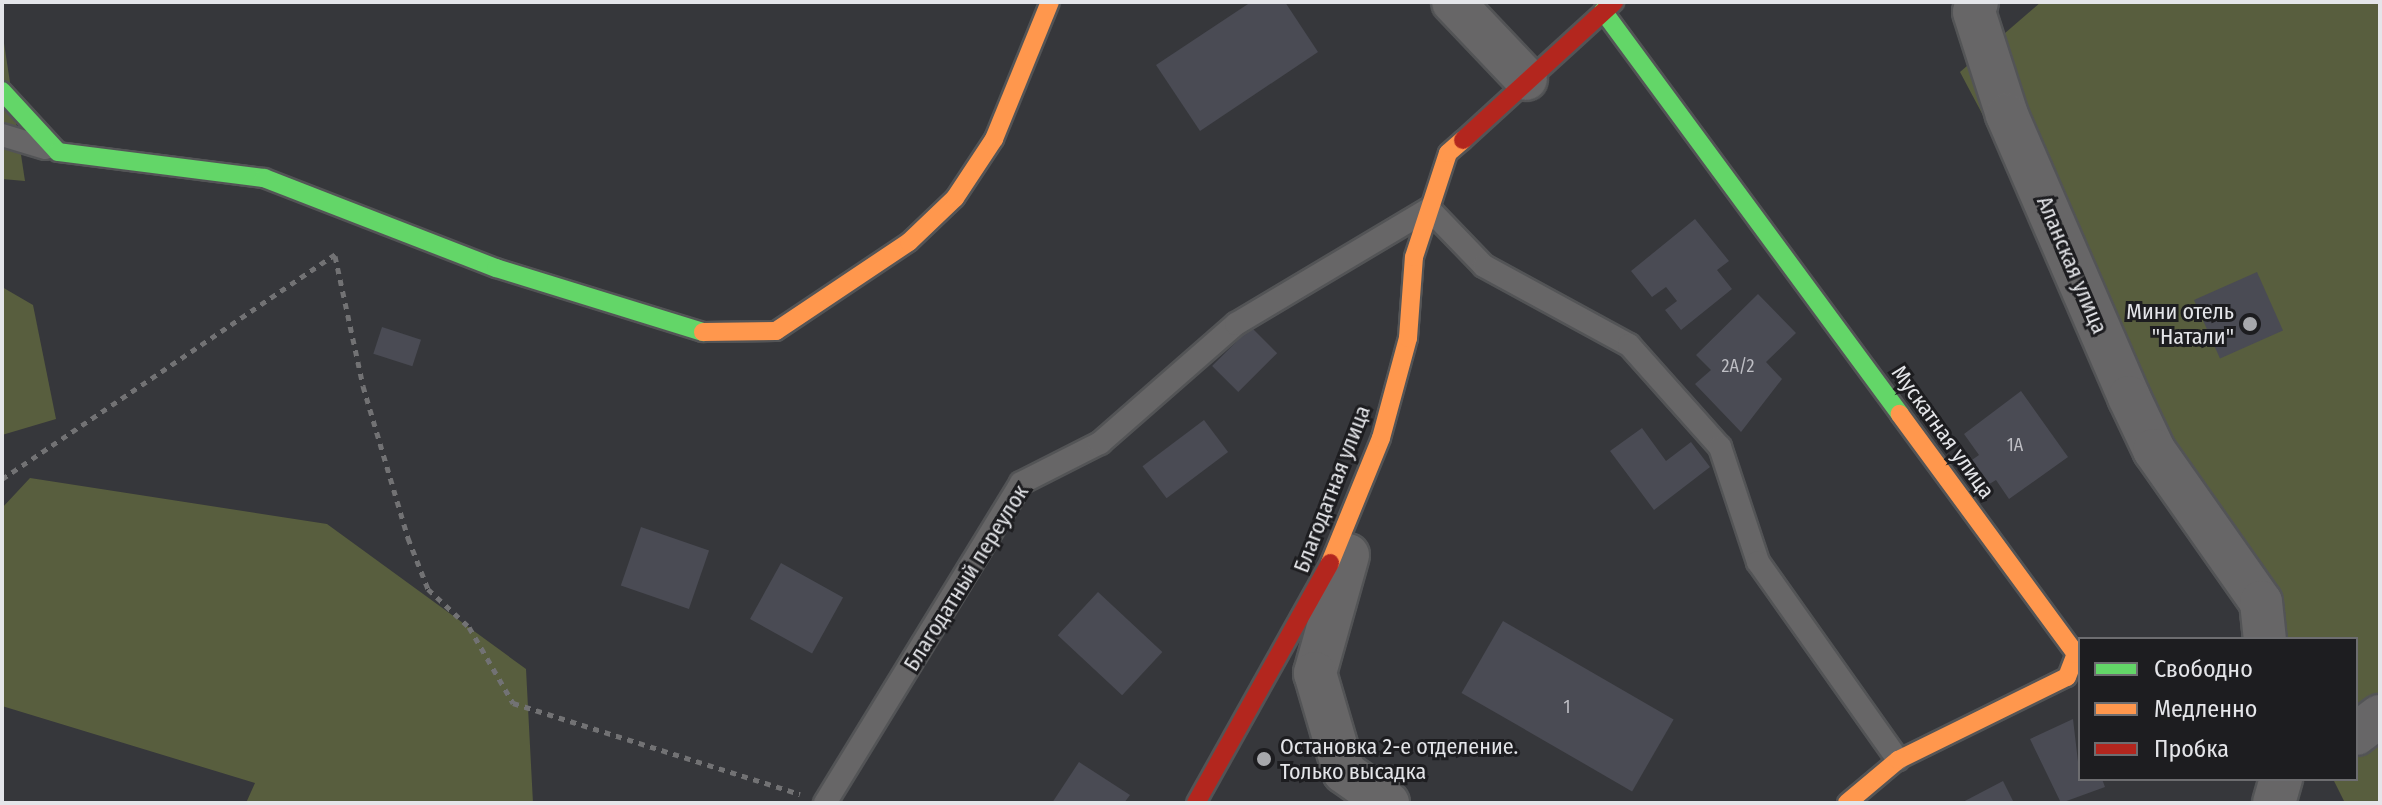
<!DOCTYPE html>
<html>
<head>
<meta charset="utf-8">
<style>
  body { margin:0 }
  #map { position:relative; width:2382px; height:805px; overflow:hidden; background:#36373b; font-family:"Fira Sans Condensed",sans-serif }
  div>[style] { position:absolute }
  [style*='--x'] { left:calc(var(--x)*1px); top:calc(var(--y)*1px); width:calc(var(--w)*1px); rotate:calc(var(--a)*1deg) }
  .green>* { inset:0; background:#585e3e }
  .building>* { inset:0; background:#4a4b54; transform-origin:0 0 }
  .path>* { height:5px; margin-top:-2.5px; transform-origin:0; background:repeating-linear-gradient(90deg,#727274 0 6px,transparent 0 12px) }
  .roads { filter:drop-shadow(2px 0 #535456) drop-shadow(-2px 0 #535456) drop-shadow(0 2px #535456) drop-shadow(0 -2px #535456) }
  .lane>* { height:22px; margin:-11px; padding:0 11px; transform-origin:11px; border-radius:11px; background:#676667 }
  .street>* { height:42px; margin:-21px; padding:0 21px; transform-origin:21px; border-radius:21px; background:#676667 }
  .fast>* { height:18px; margin:-9px; padding:0 9px; transform-origin:9px; border-radius:9px; background:#63d668 }
  .slow>* { height:18px; margin:-9px; padding:0 9px; transform-origin:9px; border-radius:9px; background:#ff974d }
  .jam>* { height:18px; margin:-9px; padding:0 9px; transform-origin:9px; border-radius:9px; background:#b3261e }
  .dots>* { width:22px; height:22px; translate:-50% -50%; box-sizing:border-box; border:4px solid #1d1d20; border-radius:50% }
  span { translate:-50% -50%; white-space:nowrap; text-align:center; line-height:1.15; -webkit-text-stroke:6px #1d1d20; paint-order:stroke }
  .number-label { font-size:18px; color:#bebec4 }
  .number-label span { -webkit-text-stroke-width:0 }
  .street-label { font-size:22px; color:#e4e5e9 }
  .poi-label { font-size:22px; color:#e4e5e9 }
  .right { translate:-100% -50%; text-align:right }
  .left { translate:0 -50%; text-align:left }
  .frame { position:absolute; inset:0; border:4px solid #e4e5e9; pointer-events:none }
  .legend { position:absolute; left:2078px; top:637px; width:280px; height:144px; box-sizing:border-box; background:#1d1d20; border:2px solid #6d6d70; margin:0; padding:10px 14px; list-style:none; font-size:24px; color:#e4e5e9 }
  .legend li { display:flex; align-items:center; gap:16px; height:40px }
  .legend b { width:40px; border:2px solid #6d6d70 }
</style>
</head>
<body>
<div id="map">
  <div class="green">
    <i style="clip-path:polygon(2041px 2px,2380px 2px,2380px 803px,2345px 803px,2333px 779px,2356px 779px,2356px 639px,2260px 639px,1960px 72px)"></i>
    <i style="clip-path:polygon(2px 30px,25px 181px,2px 179px)"></i>
    <i style="clip-path:polygon(2px 287px,33px 305px,56px 419px,2px 435px)"></i>
    <i style="clip-path:polygon(30px 478px,327px 524px,526px 669px,533px 803px,246px 803px,255px 783px,2px 706px,2px 508px)"></i>
  </div>
  <div class="building">
    <i style="clip-path:polygon(1251px 2px,1285px 2px,1318px 52px,1200px 131px,1156px 65px)"></i>
    <i style="clip-path:polygon(1695px 219px,1729px 261px,1717px 270px,1732px 289px,1681px 330px,1665px 310px,1677px 301px,1666px 287px,1652px 297px,1631px 271px)"></i>
    <i style="left:2257px;top:272px;width:64px;height:69px;rotate:66deg"></i>
    <i style="clip-path:polygon(1758px 294px,1796px 333px,1766px 362px,1782px 379px,1741px 432px,1695px 384px,1711px 370px,1696px 355px)"></i>
    <i style="left:382px;top:327px;width:41px;height:28px;rotate:18deg"></i>
    <i style="left:1251px;top:327px;width:37px;height:55px;rotate:45deg"></i>
    <i style="clip-path:polygon(2021px 391px,2068px 457px,2009px 499px,1996px 480px,1986px 486px,1969px 462px,1979px 455px,1964px 434px)"></i>
    <i style="left:1204px;top:420px;width:40px;height:77px;rotate:53deg"></i>
    <i style="clip-path:polygon(1642px 428px,1666px 461px,1691px 442px,1710px 467px,1654px 510px,1610px 451px)"></i>
    <i style="left:641px;top:527px;width:72px;height:62px;rotate:19deg"></i>
    <i style="left:781px;top:563px;width:71px;height:64px;rotate:29deg"></i>
    <i style="left:1098px;top:592px;width:88px;height:59px;rotate:43deg"></i>
    <i style="left:1503px;top:621px;width:197px;height:83px;rotate:30deg"></i>
    <i style="clip-path:polygon(2073px 719px,2080px 779px,2102px 779px,2105px 787px,2061px 803px,2030px 739px)"></i>
    <i style="clip-path:polygon(1079px 762px,1130px 795px,1124px 803px,1052px 803px)"></i>
    <i style="clip-path:polygon(2003px 781px,2014px 803px,1961px 803px)"></i>
  </div>
  <div class="path">
    <i style="--x:335;--y:256;--w:133;--a:77.8"></i>
    <i style="--x:363;--y:386;--w:159;--a:73.5"></i>
    <i style="--x:408;--y:538;--w:55;--a:68.6"></i>
    <i style="--x:428;--y:589;--w:56;--a:42.8"></i>
    <i style="--x:469;--y:627;--w:88;--a:59.9"></i>
    <i style="--x:513;--y:703;--w:301;--a:17.6"></i>
    <i style="--x:2;--y:479;--w:402;--a:-34"></i>
  </div>
  <div class="roads">
    <div class="lane">
      <i style="--x:2;--y:135;--w:45;--a:16.8"></i>
      <i style="--x:825;--y:803;--w:375;--a:-58.5"></i>
      <i style="--x:1021;--y:483;--w:89;--a:-26.9"></i>
      <i style="--x:1100;--y:443;--w:181;--a:-41.2"></i>
      <i style="--x:1236;--y:324;--w:225;--a:-30.8"></i>
      <i style="--x:1429;--y:209;--w:79;--a:46"></i>
      <i style="--x:1484;--y:266;--w:165;--a:28.6"></i>
      <i style="--x:1629;--y:345;--w:137;--a:48.3"></i>
      <i style="--x:1720;--y:447;--w:121;--a:71.7"></i>
      <i style="--x:1758;--y:562;--w:242;--a:54.7"></i>
    </div>
    <div class="street">
      <i style="--x:1453;--y:2;--w:106;--a:46.5"></i>
      <i style="--x:1977;--y:2;--w:10;--a:107"></i>
      <i style="--x:1974;--y:12;--w:108;--a:72.2"></i>
      <i style="--x:2007;--y:115;--w:307;--a:66.6"></i>
      <i style="--x:2129;--y:397;--w:59;--a:64.7"></i>
      <i style="--x:2154;--y:450;--w:186;--a:54.9"></i>
      <i style="--x:2261;--y:602;--w:37;--a:84"></i>
      <i style="--x:1348;--y:555;--w:123;--a:105.6"></i>
      <i style="--x:1315;--y:673;--w:103;--a:73.7"></i>
      <i style="--x:1344;--y:772;--w:54;--a:35.2"></i>
      <i style="--x:2356;--y:734;--w:30;--a:-37"></i>
      <i style="--x:2274;--y:803;--w:25;--a:-74"></i>
    </div>
    <div class="fast">
      <i style="--x:1603;--y:11;--w:501;--a:53.61"></i>
      <i style="--x:2;--y:91;--w:83;--a:47.4"></i>
      <i style="--x:58;--y:152;--w:208;--a:7.2"></i>
      <i style="--x:264;--y:178;--w:249;--a:21.2"></i>
      <i style="--x:496;--y:268;--w:217;--a:17.2"></i>
    </div>
    <div class="slow">
      <i style="--x:703;--y:332;--w:73;--a:-0.8"></i>
      <i style="--x:776;--y:331;--w:160;--a:-33.8"></i>
      <i style="--x:909;--y:242;--w:64;--a:-43.7"></i>
      <i style="--x:955;--y:198;--w:71;--a:-56.5"></i>
      <i style="--x:994;--y:139;--w:148;--a:-67.8"></i>
      <i style="--x:1330;--y:563;--w:135;--a:-67.8"></i>
      <i style="--x:1381;--y:438;--w:104;--a:-74.9"></i>
      <i style="--x:1408;--y:338;--w:81;--a:-85.8"></i>
      <i style="--x:1414;--y:257;--w:109;--a:-71.9"></i>
      <i style="--x:1448;--y:153;--w:20;--a:-41"></i>
      <i style="--x:1847;--y:803;--w:67;--a:-40.1"></i>
      <i style="--x:1898;--y:760;--w:188;--a:-26.2"></i>
      <i style="--x:2067;--y:677;--w:25;--a:-69"></i>
      <i style="--x:2076;--y:654;--w:298;--a:-126.3"></i>
    </div>
    <div class="jam">
      <i style="--x:1463;--y:140;--w:205;--a:-42.4"></i>
      <i style="--x:1196;--y:803;--w:275;--a:-60.8"></i>
    </div>
  </div>
  <div class="dots">
    <i style="left:2250px;top:324px;background:#a7a8ac"></i>
    <i style="left:1264px;top:759px;background:#a7a8ac"></i>
  </div>
  <div class="number-label">
    <span style="left:1738px;top:366px">2А/2</span>
    <span style="left:2015px;top:445px">1А</span>
    <span style="left:1567px;top:707px">1</span>
  </div>
  <div class="street-label">
    <span style="left:2072px;top:265px;rotate:67deg">Аланская улица</span>
    <span style="left:1943px;top:432px;rotate:54deg">Мускатная улица</span>
    <span style="left:1332px;top:489px;rotate:-69deg">Благодатная улица</span>
    <span style="left:966px;top:578px;rotate:-58deg">Благодатный переулок</span>
  </div>
  <div class="poi-label">
    <span class="right" style="left:2234px;top:324px">Мини отель<br>"Натали"</span>
    <span class="left" style="left:1280px;top:759px">Остановка 2-е отделение.<br>Только высадка</span>
  </div>
  <div class="frame"></div>
  <ul class="legend">
  <li><b style="height:10px;background:#63d668"></b>Свободно</li>
  <li><b style="height:10px;background:#ff974d"></b>Медленно</li>
  <li><b style="height:10px;background:#b3261e"></b>Пробка</li>
  </ul>
</div>
</body>
</html>
